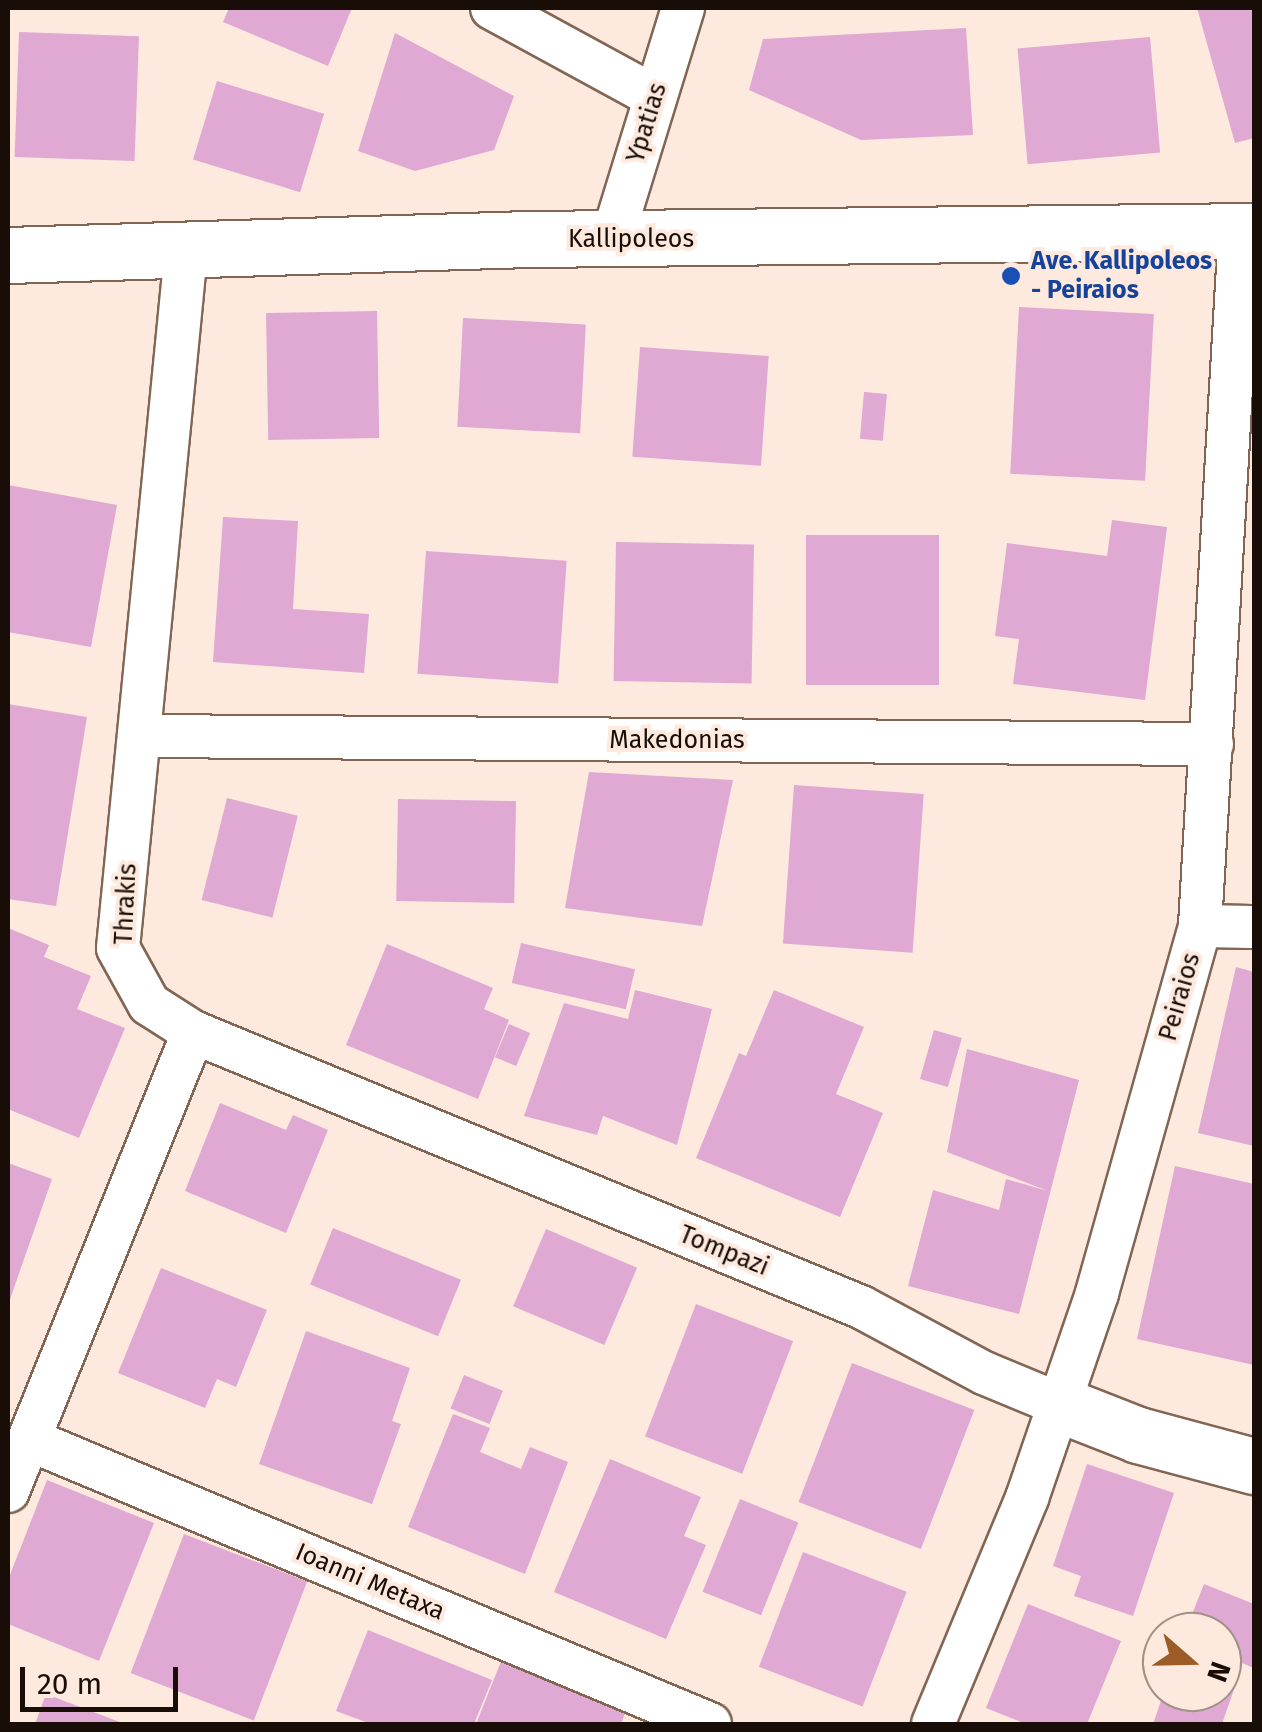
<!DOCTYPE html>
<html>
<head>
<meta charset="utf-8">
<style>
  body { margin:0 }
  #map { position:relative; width:1262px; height:1732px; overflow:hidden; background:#fde9dd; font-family:"Fira Sans",sans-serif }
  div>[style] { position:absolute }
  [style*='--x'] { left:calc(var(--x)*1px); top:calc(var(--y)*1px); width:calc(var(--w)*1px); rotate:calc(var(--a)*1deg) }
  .building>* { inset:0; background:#dfa9d3; transform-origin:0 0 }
  .roads { filter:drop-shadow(2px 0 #826653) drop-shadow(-2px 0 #826653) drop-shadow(0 2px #826653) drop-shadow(0 -2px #826653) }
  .minor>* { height:42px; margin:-21px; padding:0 21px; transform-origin:21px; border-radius:21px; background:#fff }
  .tertiary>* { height:55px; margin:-27.5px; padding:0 27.5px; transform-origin:27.5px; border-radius:27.5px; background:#fff }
  .secondary>* { height:55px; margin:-27.5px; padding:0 27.5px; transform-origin:27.5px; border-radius:27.5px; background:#fff }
  .dots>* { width:28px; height:28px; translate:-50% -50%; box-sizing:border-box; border:5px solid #fde9dd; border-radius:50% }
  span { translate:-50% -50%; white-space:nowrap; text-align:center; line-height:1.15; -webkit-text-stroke:8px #fde9dd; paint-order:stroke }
  .street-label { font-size:25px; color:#180d07 }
  .transit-label { font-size:25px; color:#164399; font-weight:700 }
  .left { translate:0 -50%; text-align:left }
  .frame { position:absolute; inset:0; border:10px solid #180d07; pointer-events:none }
  .north { position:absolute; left:1142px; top:1612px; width:100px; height:100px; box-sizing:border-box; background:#fde9dd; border:2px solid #a19187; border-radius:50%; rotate:110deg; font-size:28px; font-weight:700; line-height:40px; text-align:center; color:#180d07 }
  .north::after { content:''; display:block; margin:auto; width:35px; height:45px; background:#9d5b27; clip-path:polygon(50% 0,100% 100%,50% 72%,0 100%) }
  .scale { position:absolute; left:20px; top:1667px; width:158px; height:45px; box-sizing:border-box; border:5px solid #180d07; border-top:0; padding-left:12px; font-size:30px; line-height:35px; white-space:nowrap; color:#180d07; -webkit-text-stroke:8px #fde9dd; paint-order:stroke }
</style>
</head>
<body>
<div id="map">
  <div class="building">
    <i style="clip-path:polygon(229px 8px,352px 8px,328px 66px,223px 22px)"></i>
    <i style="clip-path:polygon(1197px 8px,1254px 8px,1254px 138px,1235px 143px)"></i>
    <i style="clip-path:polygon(966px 28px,973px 135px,861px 140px,749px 90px,763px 39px)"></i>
    <i style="left:19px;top:32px;width:120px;height:125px;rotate:2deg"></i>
    <i style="clip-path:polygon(395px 33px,514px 96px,494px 150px,415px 171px,358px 151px)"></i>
    <i style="left:1150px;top:37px;width:116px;height:133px;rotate:85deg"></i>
    <i style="left:217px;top:81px;width:112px;height:82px;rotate:17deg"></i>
    <i style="left:1019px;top:307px;width:135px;height:167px;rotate:3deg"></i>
    <i style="left:377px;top:311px;width:127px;height:111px;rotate:89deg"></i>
    <i style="left:463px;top:318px;width:123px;height:109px;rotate:3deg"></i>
    <i style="left:640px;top:347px;width:129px;height:110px;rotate:4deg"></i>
    <i style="left:864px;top:392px;width:23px;height:47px;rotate:5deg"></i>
    <i style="clip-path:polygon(8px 485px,117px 505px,91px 647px,8px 632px)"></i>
    <i style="clip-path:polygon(223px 517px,298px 521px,293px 609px,369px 614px,364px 673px,213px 662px)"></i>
    <i style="clip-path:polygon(1112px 520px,1167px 527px,1145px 700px,1013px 684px,1019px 639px,995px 636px,1007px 543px,1107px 556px)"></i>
    <i style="left:806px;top:535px;width:133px;height:150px"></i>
    <i style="left:616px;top:542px;width:138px;height:139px;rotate:1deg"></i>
    <i style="left:426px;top:551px;width:141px;height:123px;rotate:4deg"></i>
    <i style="clip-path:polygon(8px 704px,87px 717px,56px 906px,8px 899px)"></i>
    <i style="clip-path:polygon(589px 772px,733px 780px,702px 926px,565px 908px)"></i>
    <i style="left:794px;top:785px;width:130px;height:159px;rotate:4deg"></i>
    <i style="left:227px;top:798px;width:73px;height:105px;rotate:14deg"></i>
    <i style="left:398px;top:799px;width:118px;height:102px;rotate:1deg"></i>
    <i style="clip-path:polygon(8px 928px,49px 945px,44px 957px,91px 976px,77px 1009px,125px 1028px,79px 1138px,8px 1109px)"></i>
    <i style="left:521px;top:943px;width:117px;height:41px;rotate:13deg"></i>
    <i style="clip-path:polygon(387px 944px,493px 988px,484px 1009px,509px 1020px,478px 1099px,346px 1045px)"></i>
    <i style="clip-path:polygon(1236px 967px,1254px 972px,1254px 1146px,1198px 1133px)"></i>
    <i style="clip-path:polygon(635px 990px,712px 1009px,677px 1145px,603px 1116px,597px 1135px,524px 1116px,564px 1003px,628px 1019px)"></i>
    <i style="clip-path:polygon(774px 990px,864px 1027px,836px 1094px,883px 1113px,840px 1217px,696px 1158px,739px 1053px,746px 1056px)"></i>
    <i style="left:509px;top:1024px;width:23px;height:36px;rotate:23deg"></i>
    <i style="left:934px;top:1030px;width:29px;height:51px;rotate:16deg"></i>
    <i style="clip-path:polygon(967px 1049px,1079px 1080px,1019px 1314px,908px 1286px,933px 1190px,999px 1210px,1006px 1179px,1048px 1191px,947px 1152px)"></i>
    <i style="clip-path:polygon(220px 1103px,286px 1130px,293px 1115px,328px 1130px,286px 1233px,185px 1191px)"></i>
    <i style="clip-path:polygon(8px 1163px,52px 1179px,8px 1305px)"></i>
    <i style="clip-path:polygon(1175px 1166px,1254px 1184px,1254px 1365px,1137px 1339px)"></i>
    <i style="left:333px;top:1228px;width:138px;height:61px;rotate:22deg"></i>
    <i style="left:546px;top:1229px;width:99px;height:84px;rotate:23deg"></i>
    <i style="clip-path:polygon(161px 1268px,267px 1310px,236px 1387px,217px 1379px,205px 1408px,118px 1373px)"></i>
    <i style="left:696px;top:1304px;width:104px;height:142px;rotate:21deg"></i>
    <i style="clip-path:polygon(306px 1331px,410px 1368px,392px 1421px,401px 1424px,372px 1504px,259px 1464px)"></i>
    <i style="left:852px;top:1363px;width:131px;height:149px;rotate:21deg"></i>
    <i style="left:464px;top:1375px;width:42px;height:36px;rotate:22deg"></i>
    <i style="clip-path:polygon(453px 1414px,490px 1428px,480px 1452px,521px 1469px,530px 1447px,568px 1462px,525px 1574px,408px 1527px)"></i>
    <i style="clip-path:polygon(610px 1459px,701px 1497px,684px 1536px,706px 1545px,666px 1639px,554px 1592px)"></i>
    <i style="clip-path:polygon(1087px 1464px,1174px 1493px,1133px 1616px,1074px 1596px,1081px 1576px,1053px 1566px)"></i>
    <i style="clip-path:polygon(47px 1480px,154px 1523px,99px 1661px,8px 1624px,8px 1580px)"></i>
    <i style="left:740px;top:1499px;width:63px;height:100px;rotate:22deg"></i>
    <i style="left:184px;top:1534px;width:132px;height:149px;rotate:21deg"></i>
    <i style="left:803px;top:1552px;width:111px;height:123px;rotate:21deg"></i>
    <i style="clip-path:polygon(1204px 1584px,1254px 1604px,1254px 1668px,1222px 1655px,1222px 1632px,1185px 1632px)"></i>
    <i style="clip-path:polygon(1028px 1604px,1121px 1641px,1087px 1724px,1026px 1724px,986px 1708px)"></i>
    <i style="clip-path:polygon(368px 1630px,492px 1680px,474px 1724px,371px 1724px,336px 1711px)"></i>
    <i style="clip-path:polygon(502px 1659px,627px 1708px,621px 1724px,476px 1724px)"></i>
    <i style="clip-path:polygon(1222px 1669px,1239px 1675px,1222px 1724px,1153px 1724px,1164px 1692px,1222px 1692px)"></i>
    <i style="clip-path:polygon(46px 1694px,125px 1724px,35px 1724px)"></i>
  </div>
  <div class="roads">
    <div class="minor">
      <i style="--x:492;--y:8;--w:186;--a:28.6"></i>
      <i style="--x:612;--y:239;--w:242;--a:-72.9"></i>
      <i style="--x:186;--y:252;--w:699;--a:95.58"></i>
      <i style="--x:118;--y:948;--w:64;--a:61"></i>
      <i style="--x:149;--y:1004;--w:52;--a:32.5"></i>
      <i style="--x:193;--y:1032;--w:722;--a:22.38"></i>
      <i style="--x:861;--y:1307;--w:140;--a:28.2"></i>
      <i style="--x:984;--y:1373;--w:81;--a:22.5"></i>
      <i style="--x:142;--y:736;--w:1070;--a:0.43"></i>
      <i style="--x:1200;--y:926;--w:54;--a:1.1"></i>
      <i style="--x:30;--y:1440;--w:737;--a:22.67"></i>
      <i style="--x:8;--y:1491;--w:495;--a:-68"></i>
      <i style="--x:933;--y:1724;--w:245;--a:-67.4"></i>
      <i style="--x:1027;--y:1498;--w:217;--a:-71.1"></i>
      <i style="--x:1097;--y:1293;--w:381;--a:-74.3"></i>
      <i style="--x:1200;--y:926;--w:694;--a:-86.7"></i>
    </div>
    <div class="tertiary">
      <i style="--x:1059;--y:1404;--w:85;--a:21.4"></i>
      <i style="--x:1138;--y:1435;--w:120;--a:15"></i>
    </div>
    <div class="secondary">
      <i style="--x:8;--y:255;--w:522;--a:-1.76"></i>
      <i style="--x:530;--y:239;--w:724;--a:-0.63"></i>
    </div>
  </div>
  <div class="dots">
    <i style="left:1011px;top:276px;background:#1a4fb4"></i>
  </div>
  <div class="street-label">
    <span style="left:647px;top:123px;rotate:-73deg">Ypatias</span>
    <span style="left:631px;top:239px">Kallipoleos</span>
    <span style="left:677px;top:740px">Makedonias</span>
    <span style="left:126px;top:904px;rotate:-87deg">Thrakis</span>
    <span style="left:1180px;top:997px;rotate:-74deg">Peiraios</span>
    <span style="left:724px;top:1251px;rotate:22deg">Tompazi</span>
    <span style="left:370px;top:1582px;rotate:23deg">Ioanni Metaxa</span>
  </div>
  <div class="transit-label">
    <span class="left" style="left:1031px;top:276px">Ave. Kallipoleos<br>- Peiraios</span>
  </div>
  <div class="frame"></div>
  <div class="north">N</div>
  <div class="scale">20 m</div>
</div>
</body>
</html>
